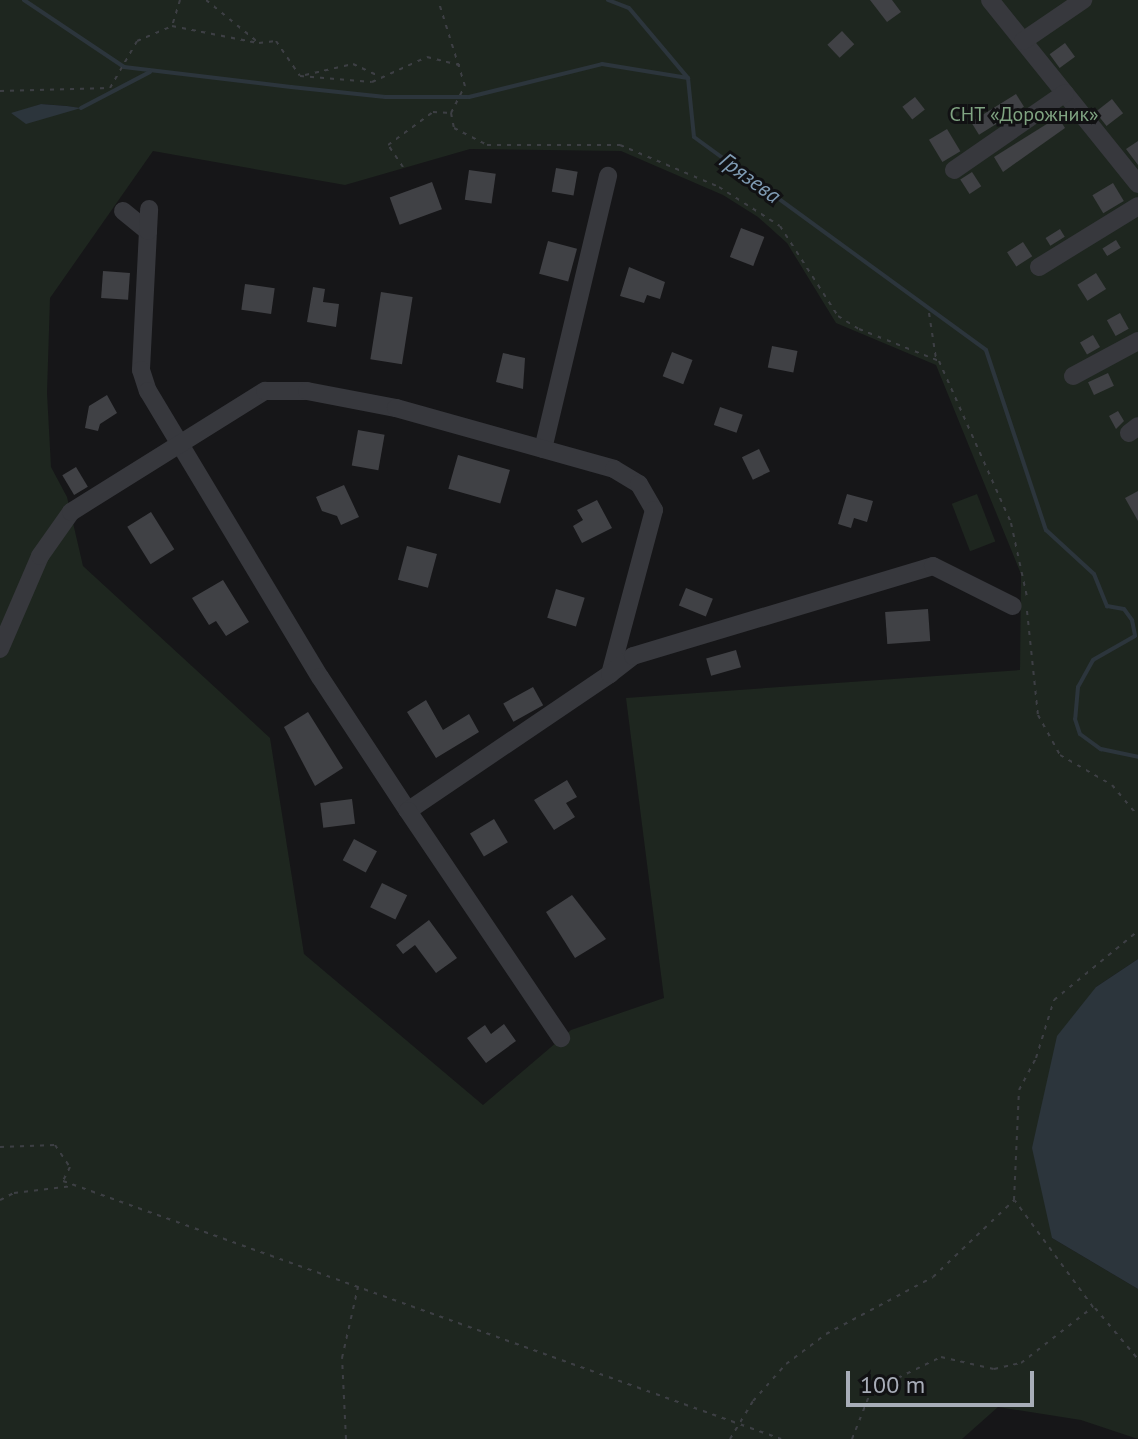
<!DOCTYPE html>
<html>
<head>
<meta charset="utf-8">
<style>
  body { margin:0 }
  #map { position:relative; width:1138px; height:1439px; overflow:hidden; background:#161618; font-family:"PT Sans",sans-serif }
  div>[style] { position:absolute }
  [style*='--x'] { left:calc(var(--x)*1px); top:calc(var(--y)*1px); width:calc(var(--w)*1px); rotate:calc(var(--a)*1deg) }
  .green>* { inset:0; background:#1e261f; transform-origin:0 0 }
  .water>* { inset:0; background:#2c353c }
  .stream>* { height:4px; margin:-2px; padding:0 2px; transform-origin:2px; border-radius:2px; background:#2c353c }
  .building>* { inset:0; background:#404145; transform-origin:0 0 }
  .path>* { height:2px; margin-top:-1px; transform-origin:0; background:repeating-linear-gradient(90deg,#3d3f44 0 4px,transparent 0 10px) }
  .minor>* { height:18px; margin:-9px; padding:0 9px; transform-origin:9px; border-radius:9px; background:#37383d }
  span { translate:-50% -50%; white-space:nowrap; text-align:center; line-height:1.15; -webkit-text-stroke:6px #111113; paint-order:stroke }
  .park-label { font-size:20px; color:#7fa381 }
  .water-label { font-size:22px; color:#7f9bb3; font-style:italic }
  .scale { position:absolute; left:846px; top:1371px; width:188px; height:36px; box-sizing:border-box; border:4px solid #a8adb8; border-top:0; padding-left:10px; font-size:24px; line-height:28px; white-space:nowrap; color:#a8adb8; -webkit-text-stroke:6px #111113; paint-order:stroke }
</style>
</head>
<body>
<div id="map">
  <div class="green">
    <i style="clip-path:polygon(evenodd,0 0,1138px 0,1138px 959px,1096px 987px,1052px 1238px,1138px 1289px,1138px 1439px,1081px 1420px,998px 1407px,962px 1439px,0 1439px,0 0,41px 104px,67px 106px,79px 108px,11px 114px,41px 104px,0 0,470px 149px,621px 151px,723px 195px,758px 217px,787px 243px,836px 323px,936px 365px,1021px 574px,1020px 670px,626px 698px,664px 998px,571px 1030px,483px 1105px,304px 954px,270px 738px,83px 566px,67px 497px,51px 467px,47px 393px,50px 298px,153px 151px,345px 185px,470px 149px)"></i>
    <i style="left:977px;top:494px;width:51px;height:27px;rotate:69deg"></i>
  </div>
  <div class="water">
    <i style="clip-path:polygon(41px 104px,67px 106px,81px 108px,26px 124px,11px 113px)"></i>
    <i style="clip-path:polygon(1138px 959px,1138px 1289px,1052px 1238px,1032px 1148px,1057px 1036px,1096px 987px)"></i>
  </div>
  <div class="stream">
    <i style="--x:24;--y:0;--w:120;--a:33.8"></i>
    <i style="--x:124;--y:67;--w:168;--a:6.8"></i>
    <i style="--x:291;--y:87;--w:95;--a:6.1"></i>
    <i style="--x:385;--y:97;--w:84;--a:0"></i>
    <i style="--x:469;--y:97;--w:137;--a:-13.9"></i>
    <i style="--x:602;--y:64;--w:87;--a:9.2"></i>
    <i style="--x:688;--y:78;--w:59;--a:84.2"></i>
    <i style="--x:694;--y:137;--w:361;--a:36.1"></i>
    <i style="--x:986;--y:350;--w:190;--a:71.6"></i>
    <i style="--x:1046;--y:530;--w:65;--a:42.5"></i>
    <i style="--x:1094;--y:574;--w:35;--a:68"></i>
    <i style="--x:1107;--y:606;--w:17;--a:10"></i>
    <i style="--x:1124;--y:609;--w:14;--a:54"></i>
    <i style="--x:1132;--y:620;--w:16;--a:79"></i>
    <i style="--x:1135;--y:636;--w:48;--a:150.3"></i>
    <i style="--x:1093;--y:660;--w:31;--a:119"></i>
    <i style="--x:1078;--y:687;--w:32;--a:95"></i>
    <i style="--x:1075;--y:719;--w:16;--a:72"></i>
    <i style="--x:1080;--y:734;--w:26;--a:36"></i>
    <i style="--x:1101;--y:749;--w:38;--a:12"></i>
    <i style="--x:608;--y:0;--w:22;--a:21"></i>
    <i style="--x:629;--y:8;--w:92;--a:49.9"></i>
    <i style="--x:81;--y:108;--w:78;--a:-27.6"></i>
  </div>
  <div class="building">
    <i style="clip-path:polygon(870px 0,892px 0,901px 12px,887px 22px)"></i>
    <i style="left:842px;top:31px;width:18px;height:20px;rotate:47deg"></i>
    <i style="left:1065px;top:43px;width:17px;height:19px;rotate:54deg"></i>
    <i style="left:1016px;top:94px;width:15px;height:53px;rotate:58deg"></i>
    <i style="left:915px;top:97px;width:16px;height:16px;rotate:52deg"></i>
    <i style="left:1112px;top:99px;width:18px;height:21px;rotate:52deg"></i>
    <i style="clip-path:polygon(1058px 117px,1065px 128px,1003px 172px,994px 157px)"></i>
    <i style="left:947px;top:129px;width:26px;height:21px;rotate:59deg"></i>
    <i style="clip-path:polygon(1138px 141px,1138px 165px,1126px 149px)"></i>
    <i style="left:556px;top:168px;width:22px;height:24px;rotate:10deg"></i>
    <i style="left:469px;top:170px;width:27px;height:30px;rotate:8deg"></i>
    <i style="left:972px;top:172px;width:17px;height:14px;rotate:57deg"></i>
    <i style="left:432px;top:182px;width:29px;height:45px;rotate:70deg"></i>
    <i style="left:1113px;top:183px;width:21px;height:24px;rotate:59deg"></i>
    <i style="left:741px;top:228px;width:25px;height:31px;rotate:21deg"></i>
    <i style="left:1060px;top:229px;width:9px;height:17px;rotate:58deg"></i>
    <i style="left:1116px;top:240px;width:9px;height:16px;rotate:58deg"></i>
    <i style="left:548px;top:241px;width:30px;height:34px;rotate:15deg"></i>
    <i style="left:1023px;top:242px;width:17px;height:19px;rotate:57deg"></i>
    <i style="clip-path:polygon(629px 267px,665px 282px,660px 299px,647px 295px,644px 303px,620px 296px)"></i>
    <i style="left:103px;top:271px;width:27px;height:27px;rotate:4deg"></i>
    <i style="left:1096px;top:273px;width:19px;height:22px;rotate:58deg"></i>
    <i style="left:245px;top:284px;width:30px;height:26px;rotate:8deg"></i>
    <i style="clip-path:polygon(313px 287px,325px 289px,323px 302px,339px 304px,336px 327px,307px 322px)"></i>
    <i style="left:381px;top:292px;width:32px;height:68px;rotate:9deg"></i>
    <i style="left:1120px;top:313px;width:18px;height:15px;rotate:61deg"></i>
    <i style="left:1093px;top:335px;width:14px;height:15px;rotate:60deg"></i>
    <i style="left:772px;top:346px;width:26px;height:22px;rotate:11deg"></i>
    <i style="left:672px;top:352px;width:22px;height:26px;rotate:21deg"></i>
    <i style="clip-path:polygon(503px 353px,525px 358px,523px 389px,496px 382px)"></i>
    <i style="left:1108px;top:373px;width:14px;height:22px;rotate:65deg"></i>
    <i style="clip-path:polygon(107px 395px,117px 413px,100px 424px,98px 431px,85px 428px,89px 406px)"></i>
    <i style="left:720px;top:407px;width:24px;height:19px;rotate:19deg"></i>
    <i style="clip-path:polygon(1118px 411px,1124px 421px,1116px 429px,1109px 416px)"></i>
    <i style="left:358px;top:430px;width:27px;height:36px;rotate:10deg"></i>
    <i style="left:759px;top:449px;width:25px;height:19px;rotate:64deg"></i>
    <i style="left:458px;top:455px;width:54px;height:35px;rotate:16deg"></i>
    <i style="left:76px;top:467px;width:23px;height:16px;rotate:59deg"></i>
    <i style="clip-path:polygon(344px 485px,359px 517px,341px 525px,337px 516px,322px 511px,316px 497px)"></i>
    <i style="clip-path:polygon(1138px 491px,1138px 521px,1125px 498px)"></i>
    <i style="clip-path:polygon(847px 494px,873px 501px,867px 522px,854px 518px,851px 528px,838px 524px)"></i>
    <i style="clip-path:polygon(597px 500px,612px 528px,582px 543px,573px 526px,583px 520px,577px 510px)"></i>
    <i style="left:151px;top:512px;width:44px;height:28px;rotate:58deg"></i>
    <i style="left:407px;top:546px;width:31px;height:35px;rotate:15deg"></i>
    <i style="clip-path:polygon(223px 580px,249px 622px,226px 636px,216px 621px,209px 625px,192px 598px)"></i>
    <i style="left:686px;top:588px;width:29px;height:19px;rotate:22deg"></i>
    <i style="left:556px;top:589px;width:30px;height:30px;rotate:17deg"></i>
    <i style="left:928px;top:609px;width:32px;height:43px;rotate:86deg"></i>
    <i style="left:736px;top:650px;width:18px;height:31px;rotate:74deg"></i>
    <i style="left:533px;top:687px;width:21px;height:34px;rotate:61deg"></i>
    <i style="clip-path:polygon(426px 700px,443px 730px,469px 714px,479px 732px,436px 758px,407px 712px)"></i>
    <i style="clip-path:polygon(308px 712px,343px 768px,315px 786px,284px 727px)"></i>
    <i style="clip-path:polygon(567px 780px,577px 797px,566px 803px,575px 817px,554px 830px,534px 800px)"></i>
    <i style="left:352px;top:799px;width:25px;height:32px;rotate:83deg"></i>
    <i style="left:494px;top:819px;width:27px;height:28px;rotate:59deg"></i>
    <i style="left:354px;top:839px;width:26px;height:24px;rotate:28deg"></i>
    <i style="left:382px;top:883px;width:28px;height:27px;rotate:26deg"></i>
    <i style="clip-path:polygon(572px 895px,606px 939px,575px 958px,546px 912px)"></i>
    <i style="clip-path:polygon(429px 920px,457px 958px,436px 973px,415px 945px,403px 954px,396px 945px)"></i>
    <i style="clip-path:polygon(504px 1024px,516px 1041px,486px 1063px,467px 1038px,485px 1025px,491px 1034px)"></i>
  </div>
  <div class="path">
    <i style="--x:180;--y:0;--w:27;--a:107"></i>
    <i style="--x:172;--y:26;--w:88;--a:11.2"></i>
    <i style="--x:206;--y:0;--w:68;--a:39.1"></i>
    <i style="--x:259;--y:43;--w:17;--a:-7"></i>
    <i style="--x:276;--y:41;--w:42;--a:55.6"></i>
    <i style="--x:300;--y:76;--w:72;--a:4.8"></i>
    <i style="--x:372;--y:82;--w:60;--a:-24.4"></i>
    <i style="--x:427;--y:57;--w:34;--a:14"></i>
    <i style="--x:305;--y:75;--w:49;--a:-12.9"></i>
    <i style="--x:353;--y:64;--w:29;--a:25"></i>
    <i style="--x:0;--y:91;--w:110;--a:-1.6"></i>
    <i style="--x:110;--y:88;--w:54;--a:-60.1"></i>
    <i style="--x:137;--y:41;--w:38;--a:-23"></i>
    <i style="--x:451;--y:113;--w:15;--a:79"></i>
    <i style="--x:454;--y:128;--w:37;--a:27"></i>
    <i style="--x:487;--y:145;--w:133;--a:0"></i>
    <i style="--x:620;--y:145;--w:108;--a:23"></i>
    <i style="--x:719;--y:187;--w:72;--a:32.6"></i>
    <i style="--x:780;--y:226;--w:107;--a:57.2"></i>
    <i style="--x:838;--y:316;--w:25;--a:32"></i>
    <i style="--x:859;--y:329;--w:86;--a:21.8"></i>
    <i style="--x:939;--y:361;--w:177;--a:66"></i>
    <i style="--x:1011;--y:523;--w:76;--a:77.8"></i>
    <i style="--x:403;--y:167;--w:27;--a:-124"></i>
    <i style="--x:388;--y:145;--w:56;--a:-36.3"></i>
    <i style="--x:433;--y:112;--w:18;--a:3"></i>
    <i style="--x:451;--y:113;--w:30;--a:-63"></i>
    <i style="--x:465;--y:86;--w:90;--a:-107.4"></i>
    <i style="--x:929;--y:313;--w:47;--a:81.3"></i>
    <i style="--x:1027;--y:611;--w:105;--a:84"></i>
    <i style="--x:1038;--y:715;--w:46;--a:61.2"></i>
    <i style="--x:1060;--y:755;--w:60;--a:30"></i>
    <i style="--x:1112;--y:785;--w:40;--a:50"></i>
    <i style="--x:0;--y:1147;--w:55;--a:-2.1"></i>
    <i style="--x:55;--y:1145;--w:27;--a:56"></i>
    <i style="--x:70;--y:1167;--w:16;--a:117"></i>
    <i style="--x:63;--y:1181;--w:763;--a:19.76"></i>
    <i style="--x:0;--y:1200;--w:16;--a:-27"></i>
    <i style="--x:14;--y:1193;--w:59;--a:-6.8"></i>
    <i style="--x:1095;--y:1308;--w:67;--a:49.9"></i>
    <i style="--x:346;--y:1439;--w:81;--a:-92.8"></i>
    <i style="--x:342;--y:1358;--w:73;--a:-77.3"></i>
    <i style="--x:730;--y:1439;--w:44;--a:-58.8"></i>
    <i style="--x:753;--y:1401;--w:50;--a:-48.3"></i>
    <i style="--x:786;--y:1364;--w:50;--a:-36.9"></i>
    <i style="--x:826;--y:1334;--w:121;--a:-28"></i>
    <i style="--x:933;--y:1277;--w:112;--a:-43.5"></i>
    <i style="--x:1014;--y:1200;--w:110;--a:-87.4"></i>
    <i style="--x:1019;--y:1090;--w:36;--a:-62"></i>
    <i style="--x:1036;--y:1058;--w:61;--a:-72.8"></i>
    <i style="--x:1054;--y:1000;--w:109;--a:-39.4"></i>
    <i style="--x:852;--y:1439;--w:52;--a:-68.4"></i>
    <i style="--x:871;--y:1391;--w:78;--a:-25.9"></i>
    <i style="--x:941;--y:1357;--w:54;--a:12.8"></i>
    <i style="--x:994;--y:1369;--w:28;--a:-13"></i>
    <i style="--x:1021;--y:1363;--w:91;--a:-37.9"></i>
    <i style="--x:1093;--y:1307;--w:132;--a:-126.3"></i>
  </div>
  <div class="minor">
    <i style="--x:990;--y:0;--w:236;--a:51.2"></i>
    <i style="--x:1023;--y:41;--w:73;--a:-34.3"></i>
    <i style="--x:954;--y:170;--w:135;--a:-34.7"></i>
    <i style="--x:123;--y:211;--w:32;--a:39"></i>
    <i style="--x:148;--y:231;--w:139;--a:92.9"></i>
    <i style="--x:141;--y:370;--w:22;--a:72"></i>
    <i style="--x:148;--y:391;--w:334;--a:59"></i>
    <i style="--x:320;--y:677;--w:160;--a:56.7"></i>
    <i style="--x:148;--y:231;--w:22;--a:-87"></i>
    <i style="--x:1039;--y:267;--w:116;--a:-31.6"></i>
    <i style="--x:1073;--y:376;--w:74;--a:-28.3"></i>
    <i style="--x:1129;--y:433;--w:11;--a:-38"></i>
    <i style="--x:543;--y:449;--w:281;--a:-76.6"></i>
    <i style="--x:0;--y:649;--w:101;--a:-66.7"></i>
    <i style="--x:40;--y:556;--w:54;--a:-54.8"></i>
    <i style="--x:71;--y:512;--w:229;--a:-32"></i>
    <i style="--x:265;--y:391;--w:42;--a:0"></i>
    <i style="--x:307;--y:391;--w:91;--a:10.8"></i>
    <i style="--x:396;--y:408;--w:226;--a:15.6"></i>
    <i style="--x:614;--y:469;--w:29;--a:31"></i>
    <i style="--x:639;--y:484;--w:30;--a:60"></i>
    <i style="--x:654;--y:510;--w:170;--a:105"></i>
    <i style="--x:610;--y:674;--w:244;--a:145.9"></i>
    <i style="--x:408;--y:811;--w:274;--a:56"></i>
    <i style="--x:610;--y:674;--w:29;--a:-38"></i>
    <i style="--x:633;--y:656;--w:313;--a:-16.7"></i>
    <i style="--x:933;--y:566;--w:89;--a:26.6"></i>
  </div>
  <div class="park-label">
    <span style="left:1024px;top:114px">СНТ «Дорожник»</span>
  </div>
  <div class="water-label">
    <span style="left:750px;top:178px;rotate:36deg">Грязева</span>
  </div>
  <div class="scale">100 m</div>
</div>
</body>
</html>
